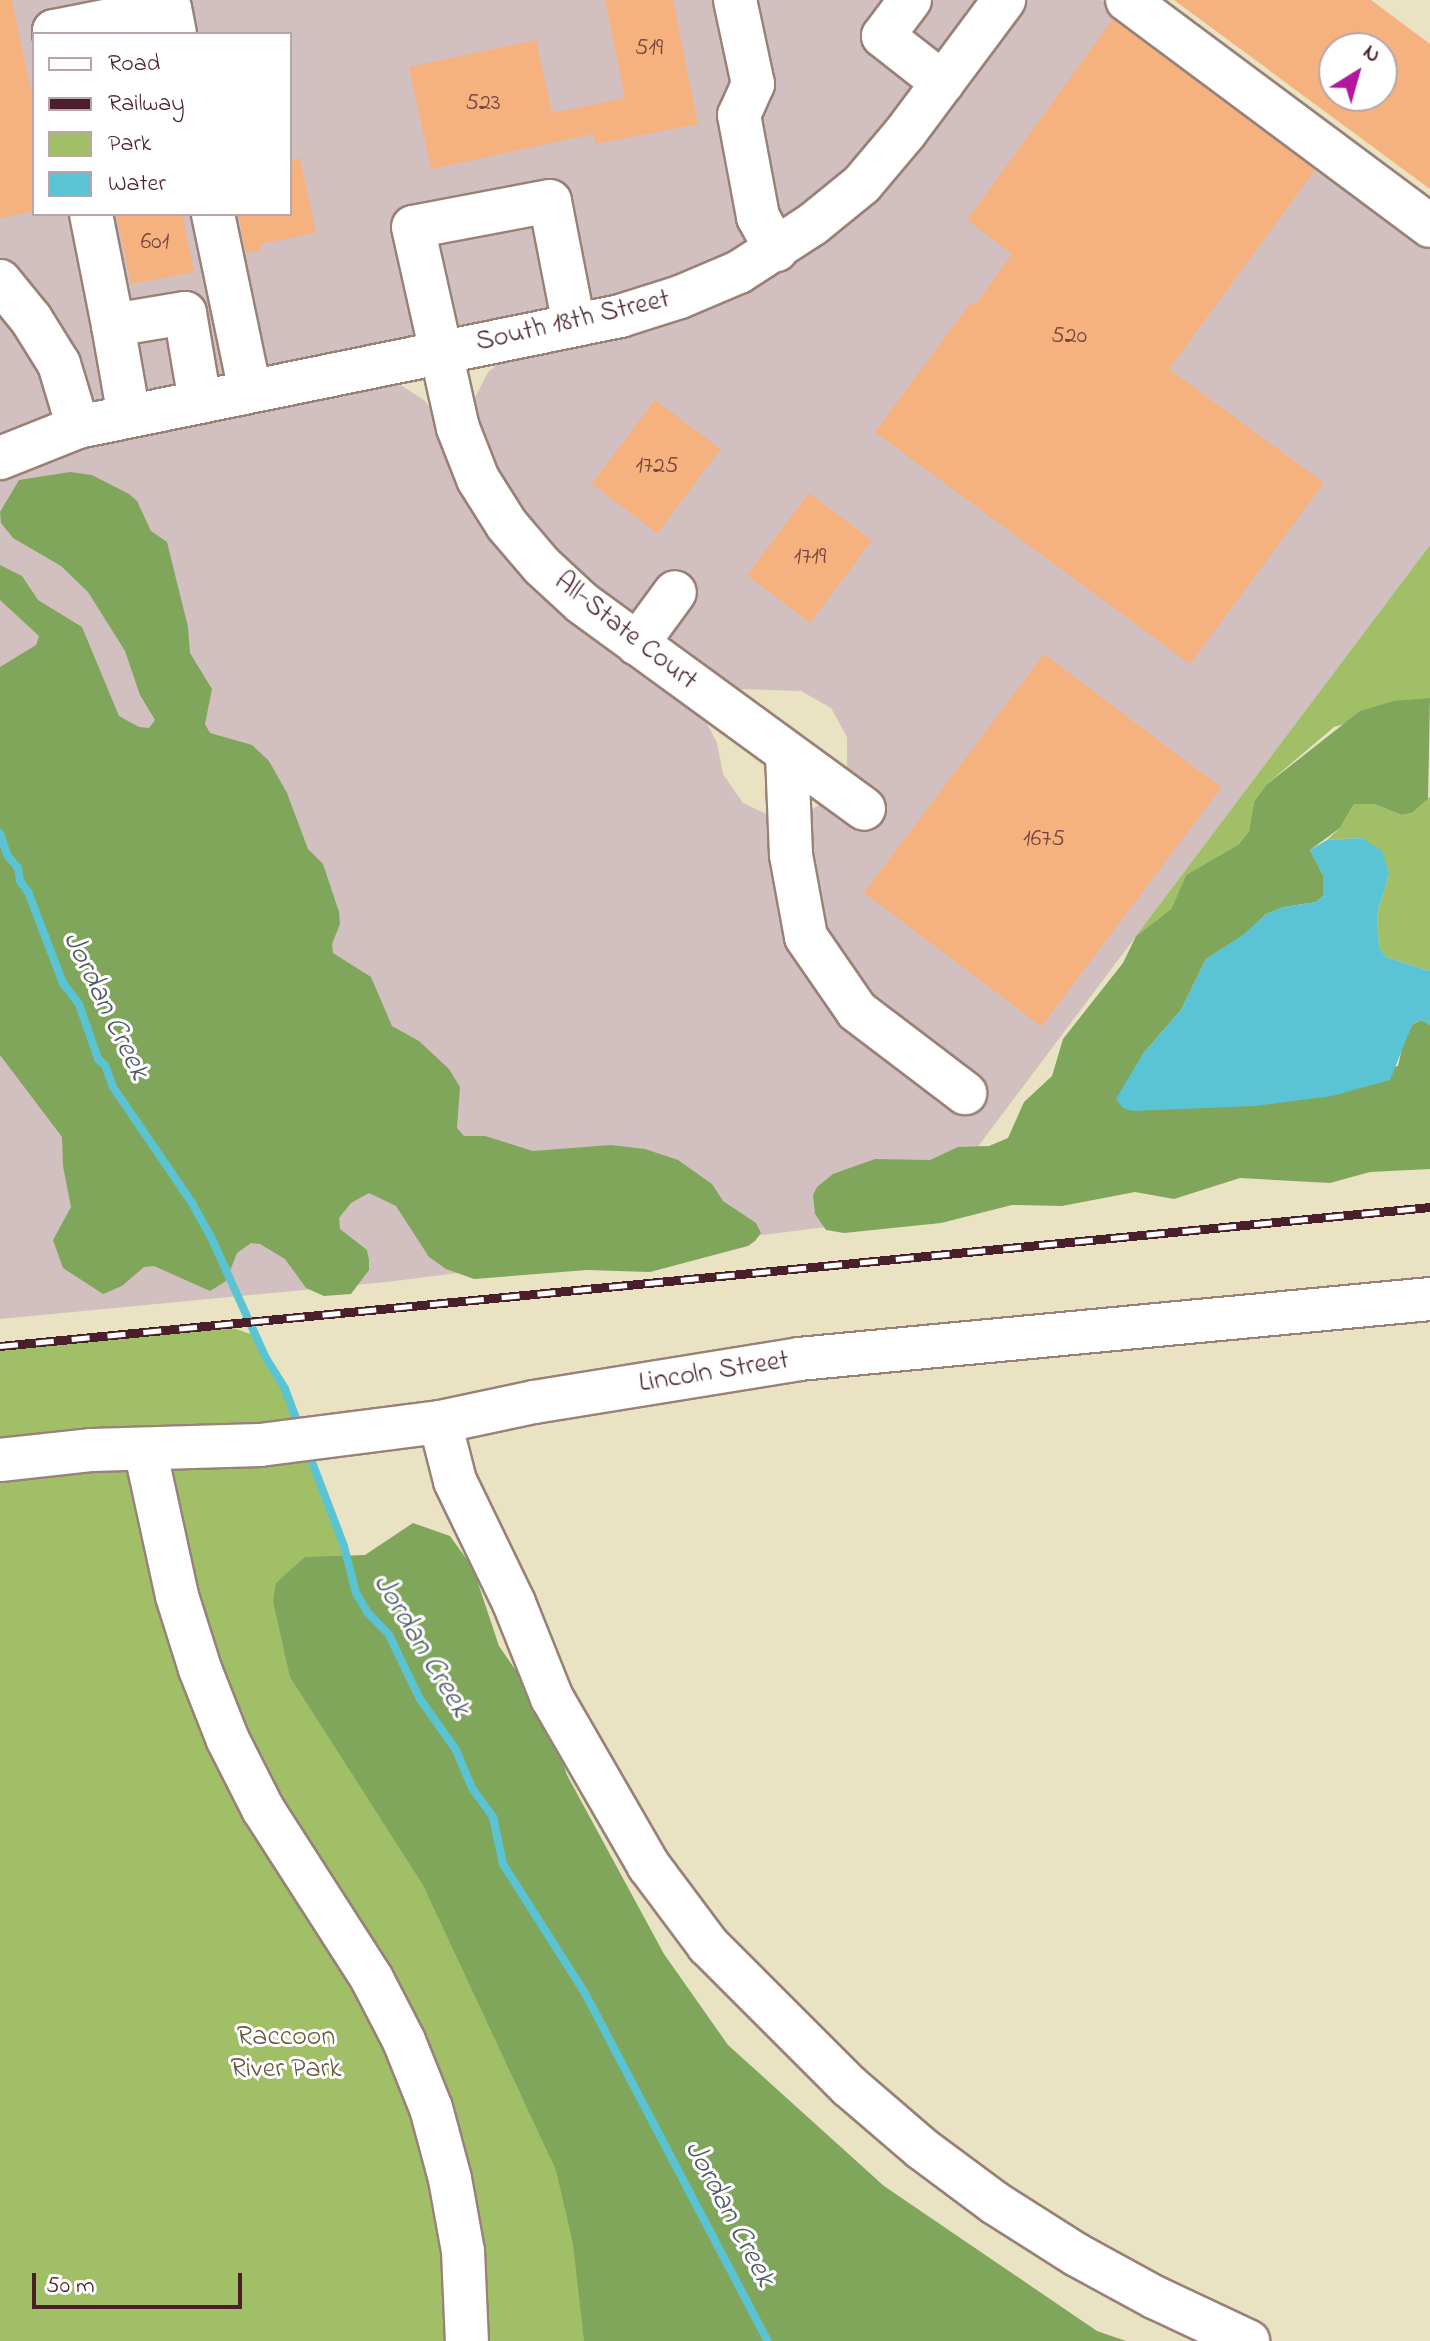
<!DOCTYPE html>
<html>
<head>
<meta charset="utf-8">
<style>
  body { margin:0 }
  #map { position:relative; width:1430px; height:2341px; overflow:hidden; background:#e9e3c4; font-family:"Indie Flower",sans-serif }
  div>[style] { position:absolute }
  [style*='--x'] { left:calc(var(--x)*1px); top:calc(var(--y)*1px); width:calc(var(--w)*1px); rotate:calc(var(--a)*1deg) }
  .industrial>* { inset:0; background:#d2bfc0 }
  .green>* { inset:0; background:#a1bf67 }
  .forest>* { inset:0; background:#80a65c }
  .water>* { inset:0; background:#5ac4d5 }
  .stream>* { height:8px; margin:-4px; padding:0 4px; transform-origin:4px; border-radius:4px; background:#5ac4d5 }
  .building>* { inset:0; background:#f6b27e; transform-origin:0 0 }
  .roads { filter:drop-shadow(2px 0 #9a8178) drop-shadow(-2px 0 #9a8178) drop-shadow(0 2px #9a8178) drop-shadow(0 -2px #9a8178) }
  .minor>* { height:42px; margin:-21px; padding:0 21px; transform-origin:21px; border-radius:21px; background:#fff }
  .rail>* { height:9px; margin-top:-4.5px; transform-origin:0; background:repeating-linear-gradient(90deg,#fff 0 18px,#4a1f2b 0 36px); box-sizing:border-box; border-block:2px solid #4a1f2b }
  span { translate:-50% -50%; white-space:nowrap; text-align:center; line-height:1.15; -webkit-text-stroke:6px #fff; paint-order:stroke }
  .number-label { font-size:24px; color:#754440 }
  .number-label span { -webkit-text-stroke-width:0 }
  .street-label { font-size:28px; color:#4a1f2b }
  .park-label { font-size:28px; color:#685740 }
  .water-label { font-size:30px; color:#505966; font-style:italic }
  .legend { position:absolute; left:32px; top:32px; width:260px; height:184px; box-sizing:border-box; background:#fff; border:2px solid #b7a5aa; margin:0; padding:10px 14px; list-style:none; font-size:24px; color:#4a1f2b }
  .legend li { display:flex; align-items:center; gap:16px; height:40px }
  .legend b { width:40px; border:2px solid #b7a5aa }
  .north { position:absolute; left:1318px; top:32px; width:80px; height:80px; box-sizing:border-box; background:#fff; border:2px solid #b7a5aa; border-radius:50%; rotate:37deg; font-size:22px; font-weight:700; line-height:32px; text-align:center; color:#4a1f2b }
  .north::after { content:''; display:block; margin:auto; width:28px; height:36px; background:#b5179e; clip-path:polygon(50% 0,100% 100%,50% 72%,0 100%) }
  .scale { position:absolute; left:32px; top:2273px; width:210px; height:36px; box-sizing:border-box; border:4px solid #4a1f2b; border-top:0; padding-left:10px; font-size:24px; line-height:28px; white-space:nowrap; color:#4a1f2b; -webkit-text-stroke:6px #fff; paint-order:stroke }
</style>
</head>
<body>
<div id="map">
  <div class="industrial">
    <i style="clip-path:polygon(evenodd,0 0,984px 0,861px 161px,771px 234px,662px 287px,81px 406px,0 436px,0 0,34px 34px,290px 34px,290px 214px,34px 214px,34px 34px)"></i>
    <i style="clip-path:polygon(1025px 0,1101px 0,1430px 244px,1430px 545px,931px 1209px,826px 1227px,386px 1282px,0 1319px,0 481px,70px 450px,150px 427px,376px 381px,402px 386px,424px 400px,432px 410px,467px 491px,509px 554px,535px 583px,704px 718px,717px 743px,723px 774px,743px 803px,773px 817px,805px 814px,832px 797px,847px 769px,847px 737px,831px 708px,801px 691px,738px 689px,712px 679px,578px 578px,527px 524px,507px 493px,475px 427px,475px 398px,488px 372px,511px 354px,626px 331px,686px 313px,764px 278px,823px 239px,897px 170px)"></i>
  </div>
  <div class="green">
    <i style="clip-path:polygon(1430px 545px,1430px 698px,1334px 727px,1266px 785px,1254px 802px,1249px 831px,1237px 846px,1186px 875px,1171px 909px,1136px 936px)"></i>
    <i style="clip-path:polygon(1430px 797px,1430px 971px,1386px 957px,1379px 947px,1377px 914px,1389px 874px,1362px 838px,1327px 840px,1340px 828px,1354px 804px,1374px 804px,1402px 815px,1412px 813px)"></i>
    <i style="clip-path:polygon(221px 1324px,257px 1336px,285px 1389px,344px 1546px,350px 1572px,768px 2341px,0 2341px,0 1346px)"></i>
  </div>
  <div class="forest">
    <i style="clip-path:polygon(70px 472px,92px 475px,129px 494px,137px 501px,151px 531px,167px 542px,188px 627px,190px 653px,212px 689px,205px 724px,210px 733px,252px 745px,269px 761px,287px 793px,308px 849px,323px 864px,339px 912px,340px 924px,332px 944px,333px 953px,371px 977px,392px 1026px,419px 1041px,449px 1069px,460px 1087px,457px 1128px,464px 1136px,485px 1136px,533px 1151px,611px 1145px,645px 1149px,678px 1160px,712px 1184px,723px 1201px,756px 1223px,761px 1233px,755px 1241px,748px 1246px,650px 1272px,587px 1270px,474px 1279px,446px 1269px,429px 1257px,396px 1206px,369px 1193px,351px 1203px,339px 1218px,340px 1229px,367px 1250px,369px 1260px,369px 1270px,351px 1294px,324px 1296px,306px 1288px,285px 1259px,260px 1244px,251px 1243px,237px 1253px,226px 1281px,210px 1291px,154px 1266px,144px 1267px,122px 1286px,103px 1294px,63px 1268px,53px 1240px,71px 1207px,63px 1166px,62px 1137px,0 1055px,0 667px,36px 645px,39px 636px,0 600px,0 565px,22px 576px,38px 600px,82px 627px,119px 716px,139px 727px,149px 728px,155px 720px,140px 695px,125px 651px,88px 592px,61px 566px,13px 538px,1px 523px,0 512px,19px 480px)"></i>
    <i style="clip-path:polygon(1430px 698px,1428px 799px,1412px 813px,1402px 815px,1374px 804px,1354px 804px,1340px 828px,1310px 850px,1323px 875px,1323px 896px,1316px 902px,1284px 907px,1266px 914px,1244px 935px,1206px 959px,1181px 1010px,1142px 1055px,1204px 1106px,1254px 1106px,1398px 1066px,1403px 1044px,1412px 1025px,1421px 1020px,1430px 1025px,1430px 1169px,1370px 1172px,1330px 1183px,1240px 1178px,1174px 1199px,1135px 1192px,1062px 1206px,1012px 1205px,941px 1223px,844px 1233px,826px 1230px,815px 1214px,813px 1195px,817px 1187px,833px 1174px,875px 1159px,930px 1160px,958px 1147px,989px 1146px,1008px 1138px,1024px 1102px,1052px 1076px,1063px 1039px,1123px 963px,1136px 936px,1171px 909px,1186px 875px,1238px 845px,1249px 831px,1254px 802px,1266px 785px,1360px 711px,1394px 701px)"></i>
    <i style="clip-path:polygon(413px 1523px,450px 1536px,473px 1568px,499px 1646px,548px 1717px,567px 1775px,664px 1954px,728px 2045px,884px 2186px,1097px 2331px,1126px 2341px,584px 2341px,573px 2244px,556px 2170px,423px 1885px,290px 1677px,273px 1601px,276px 1583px,305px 1557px,365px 1555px)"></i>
  </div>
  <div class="water">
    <i style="clip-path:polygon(1362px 838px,1382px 851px,1389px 874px,1377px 914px,1379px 947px,1386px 957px,1430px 971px,1430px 1025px,1421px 1020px,1412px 1025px,1390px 1080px,1332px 1096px,1254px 1106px,1133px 1111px,1123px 1108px,1116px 1099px,1142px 1055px,1181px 1010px,1206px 959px,1243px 935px,1266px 914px,1284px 907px,1316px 902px,1323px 896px,1323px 875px,1310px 850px,1327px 840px)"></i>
  </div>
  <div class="stream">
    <i style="--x:0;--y:833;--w:23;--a:72"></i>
    <i style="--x:7;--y:855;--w:17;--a:50"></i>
    <i style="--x:18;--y:868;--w:13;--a:81"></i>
    <i style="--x:20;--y:881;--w:14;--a:54"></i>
    <i style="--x:28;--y:892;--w:97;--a:69"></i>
    <i style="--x:63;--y:983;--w:26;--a:53"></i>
    <i style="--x:79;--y:1004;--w:58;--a:70.9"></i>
    <i style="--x:98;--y:1059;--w:9;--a:41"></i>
    <i style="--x:105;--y:1065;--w:23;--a:70"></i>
    <i style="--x:113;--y:1087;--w:140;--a:55.7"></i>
    <i style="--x:192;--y:1203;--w:39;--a:61"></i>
    <i style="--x:211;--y:1237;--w:133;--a:65.6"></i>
    <i style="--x:266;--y:1358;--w:36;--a:58"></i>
    <i style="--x:285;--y:1389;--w:43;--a:69.4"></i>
    <i style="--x:307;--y:1449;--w:104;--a:69.1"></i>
    <i style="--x:344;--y:1546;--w:49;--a:75.7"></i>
    <i style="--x:356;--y:1593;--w:23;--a:59"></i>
    <i style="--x:368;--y:1613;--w:30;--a:46"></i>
    <i style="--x:389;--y:1635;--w:71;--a:64.2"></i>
    <i style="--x:420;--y:1699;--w:62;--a:54.8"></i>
    <i style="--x:456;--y:1750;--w:41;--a:67.2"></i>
    <i style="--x:472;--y:1788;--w:36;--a:54"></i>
    <i style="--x:493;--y:1817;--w:48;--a:78"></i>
    <i style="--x:503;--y:1864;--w:155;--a:57.6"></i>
    <i style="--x:586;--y:1995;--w:391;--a:62.3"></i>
  </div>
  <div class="building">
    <i style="clip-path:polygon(0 0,12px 0,34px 105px,34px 211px,0 218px)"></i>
    <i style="clip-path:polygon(605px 0,673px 0,698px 124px,596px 144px,593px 134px,431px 169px,409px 67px,536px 40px,552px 113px,625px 98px)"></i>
    <i style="clip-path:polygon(evenodd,1174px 0,1371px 0,1430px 44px,1430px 189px,1174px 0,1334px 48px,1382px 48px,1382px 96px,1334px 96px,1334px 48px)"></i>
    <i style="clip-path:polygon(1113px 19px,1315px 170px,1169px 369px,1324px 483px,1190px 664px,875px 432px,971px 302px,975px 305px,1012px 254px,967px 220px)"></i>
    <i style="clip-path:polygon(300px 158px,316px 233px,260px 244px,262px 250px,246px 253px,238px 214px,290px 214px,290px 160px)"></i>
    <i style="clip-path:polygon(116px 214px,182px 214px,194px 272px,131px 284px)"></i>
    <i style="left:655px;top:400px;width:82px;height:105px;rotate:37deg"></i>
    <i style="left:809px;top:493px;width:79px;height:103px;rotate:37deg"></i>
    <i style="left:1044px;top:654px;width:222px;height:299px;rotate:37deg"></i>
  </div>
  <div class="roads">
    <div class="minor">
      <i style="--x:735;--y:0;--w:86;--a:77.9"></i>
      <i style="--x:753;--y:84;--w:34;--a:114"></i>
      <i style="--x:739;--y:115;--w:104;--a:79.4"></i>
      <i style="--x:758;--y:217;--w:38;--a:61"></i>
      <i style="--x:910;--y:0;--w:45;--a:126.9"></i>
      <i style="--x:883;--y:36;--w:76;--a:38.1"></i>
      <i style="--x:1127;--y:0;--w:378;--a:36.7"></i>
      <i style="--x:54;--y:34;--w:3;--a:-90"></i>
      <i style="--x:54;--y:31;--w:118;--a:-11.2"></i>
      <i style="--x:170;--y:8;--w:26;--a:79"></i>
      <i style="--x:91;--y:214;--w:113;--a:78.8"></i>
      <i style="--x:213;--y:214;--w:181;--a:78.2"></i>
      <i style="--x:0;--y:281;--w:49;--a:50.8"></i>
      <i style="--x:31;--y:319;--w:53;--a:58.1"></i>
      <i style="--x:59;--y:364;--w:66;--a:73.2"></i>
      <i style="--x:574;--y:325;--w:126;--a:-101"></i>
      <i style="--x:550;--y:201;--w:139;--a:169.3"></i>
      <i style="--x:413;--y:227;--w:206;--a:77.4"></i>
      <i style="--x:458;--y:428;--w:55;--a:68.6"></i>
      <i style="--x:478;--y:479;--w:54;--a:57.8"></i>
      <i style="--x:507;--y:525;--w:54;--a:49.5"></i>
      <i style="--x:542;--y:566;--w:54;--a:42.8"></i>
      <i style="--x:582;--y:603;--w:349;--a:36.1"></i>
      <i style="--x:129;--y:416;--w:92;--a:-100"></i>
      <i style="--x:113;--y:325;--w:73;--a:-9.5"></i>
      <i style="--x:185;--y:313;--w:90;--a:80.4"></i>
      <i style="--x:0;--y:458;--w:84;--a:-21.7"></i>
      <i style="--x:78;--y:427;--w:553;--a:-11.57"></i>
      <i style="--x:620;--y:316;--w:63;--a:-17.6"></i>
      <i style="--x:680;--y:297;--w:64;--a:-23"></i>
      <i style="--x:739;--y:272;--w:88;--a:-33"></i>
      <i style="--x:813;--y:224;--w:63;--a:-39.2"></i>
      <i style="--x:862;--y:184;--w:67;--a:-49.9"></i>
      <i style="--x:905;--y:133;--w:166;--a:-53.3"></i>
      <i style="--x:637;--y:644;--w:64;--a:-53.8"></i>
      <i style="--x:787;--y:755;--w:100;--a:87.7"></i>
      <i style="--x:791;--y:855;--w:83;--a:79.6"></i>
      <i style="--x:806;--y:937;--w:90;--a:55.4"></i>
      <i style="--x:857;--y:1011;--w:136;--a:37.2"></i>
      <i style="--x:440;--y:1422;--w:61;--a:75.7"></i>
      <i style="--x:455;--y:1481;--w:136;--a:64.2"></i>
      <i style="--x:514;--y:1603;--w:102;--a:68.2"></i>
      <i style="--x:552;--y:1698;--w:194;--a:60"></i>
      <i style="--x:649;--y:1866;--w:99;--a:53.2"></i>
      <i style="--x:708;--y:1945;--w:199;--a:45"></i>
      <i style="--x:849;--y:2086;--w:95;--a:40.7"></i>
      <i style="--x:921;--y:2148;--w:92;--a:36.6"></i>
      <i style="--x:995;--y:2203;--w:97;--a:32.4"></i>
      <i style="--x:1077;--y:2255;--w:90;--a:28.6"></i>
      <i style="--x:1156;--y:2298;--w:102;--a:25.1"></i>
      <i style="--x:145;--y:1449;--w:150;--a:77.7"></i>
      <i style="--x:177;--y:1596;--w:77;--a:72.5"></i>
      <i style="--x:200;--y:1669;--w:76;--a:68.5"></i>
      <i style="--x:228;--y:1740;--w:77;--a:63.1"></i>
      <i style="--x:263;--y:1809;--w:202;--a:57.3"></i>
      <i style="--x:372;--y:1979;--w:70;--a:62.7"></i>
      <i style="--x:404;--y:2041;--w:72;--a:68.1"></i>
      <i style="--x:431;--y:2108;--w:73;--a:75"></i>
      <i style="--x:450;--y:2179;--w:73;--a:79.8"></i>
      <i style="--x:463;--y:2251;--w:90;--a:87.5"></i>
      <i style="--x:0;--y:1460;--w:93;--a:-6.2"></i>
      <i style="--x:92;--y:1450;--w:168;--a:-1.7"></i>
      <i style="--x:260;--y:1445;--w:181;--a:-7.3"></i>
      <i style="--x:440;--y:1422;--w:96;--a:-12"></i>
      <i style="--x:534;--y:1402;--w:268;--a:-9.2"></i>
      <i style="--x:799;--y:1359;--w:634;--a:-5.43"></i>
    </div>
  </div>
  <div class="rail">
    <i style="--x:0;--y:1346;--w:1437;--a:-5.55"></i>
  </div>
  <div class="number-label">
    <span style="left:649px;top:49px">519</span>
    <span style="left:483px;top:104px">523</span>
    <span style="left:155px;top:243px">601</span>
    <span style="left:1069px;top:337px">520</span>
    <span style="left:657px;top:467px">1725</span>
    <span style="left:810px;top:558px">1719</span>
    <span style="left:1044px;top:840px">1675</span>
  </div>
  <div class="street-label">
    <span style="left:573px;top:322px;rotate:-13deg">South 18th Street</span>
    <span style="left:625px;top:632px;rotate:38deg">All-State Court</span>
    <span style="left:714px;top:1373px;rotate:-9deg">Lincoln Street</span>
  </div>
  <div class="park-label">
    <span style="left:286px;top:2054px">Raccoon<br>River Park</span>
  </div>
  <div class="water-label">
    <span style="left:105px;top:1006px;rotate:64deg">Jordan Creek</span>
    <span style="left:421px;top:1646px;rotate:59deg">Jordan Creek</span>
    <span style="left:729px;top:2214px;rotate:62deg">Jordan Creek</span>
  </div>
  <ul class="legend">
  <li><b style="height:10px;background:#fff"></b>Road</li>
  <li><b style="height:10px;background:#4a1f2b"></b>Railway</li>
  <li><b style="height:22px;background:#a1bf67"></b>Park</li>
  <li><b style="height:22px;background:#5ac4d5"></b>Water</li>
  </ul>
  <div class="north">N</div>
  <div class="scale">50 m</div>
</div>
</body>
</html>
